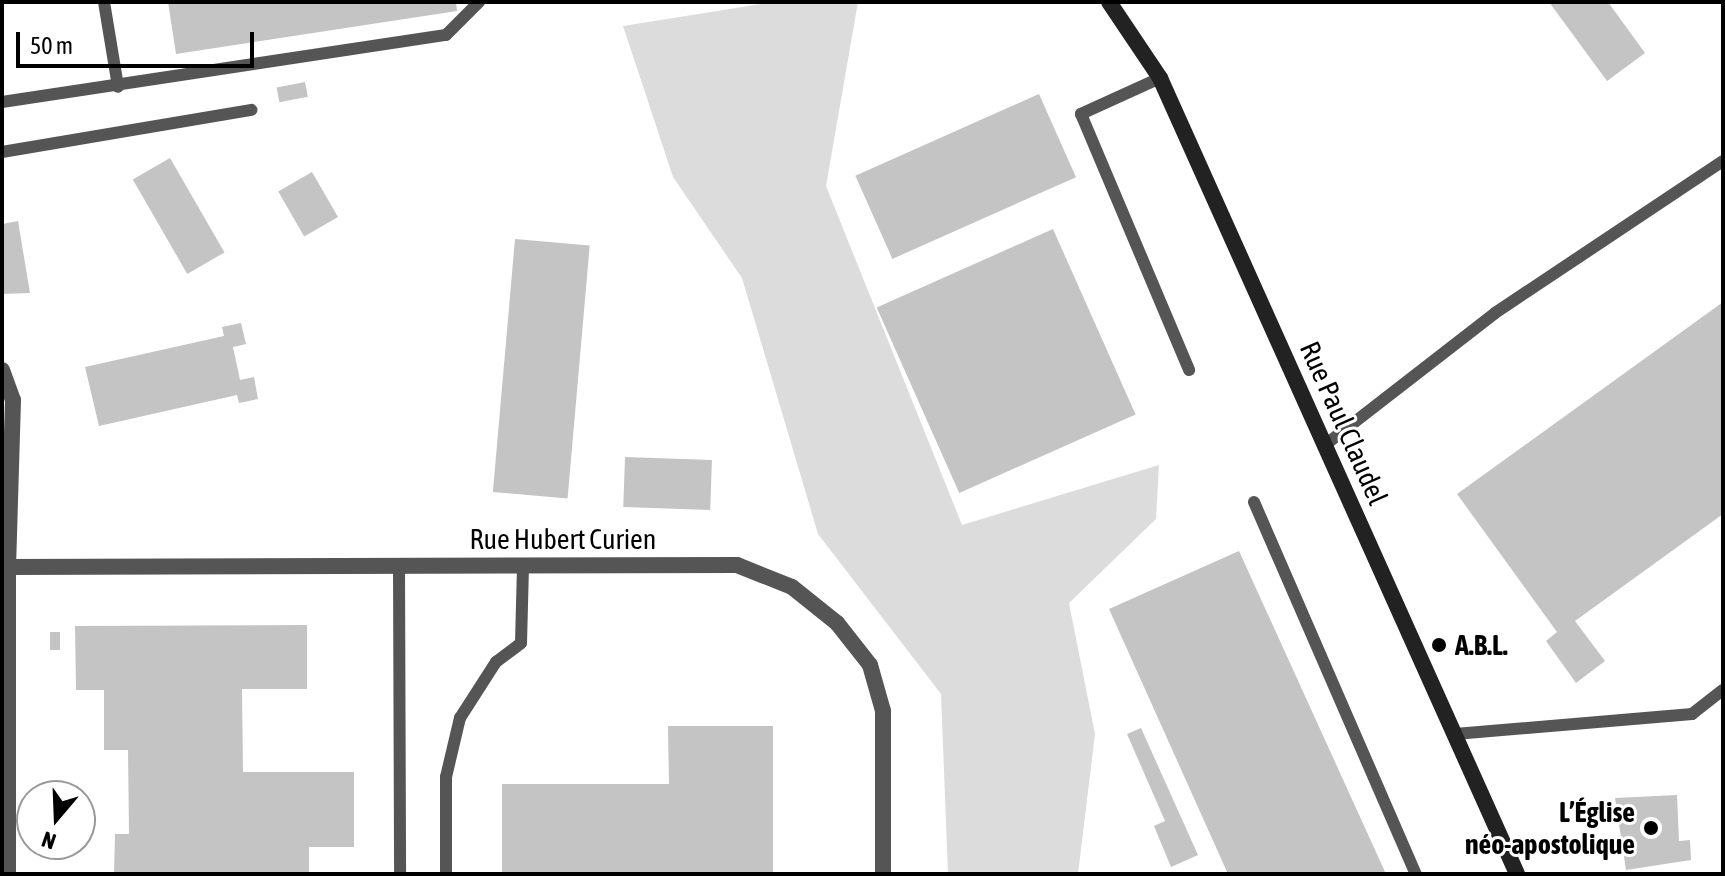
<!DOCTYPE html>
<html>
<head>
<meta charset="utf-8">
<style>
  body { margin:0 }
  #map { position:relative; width:1725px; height:876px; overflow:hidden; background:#fff; font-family:"Asap Condensed",sans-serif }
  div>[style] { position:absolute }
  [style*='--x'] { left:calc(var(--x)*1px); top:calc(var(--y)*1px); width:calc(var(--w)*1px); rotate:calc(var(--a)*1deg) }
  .green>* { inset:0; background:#dcdcdc }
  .building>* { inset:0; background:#c4c4c4; transform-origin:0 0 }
  .lane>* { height:12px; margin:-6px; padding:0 6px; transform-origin:6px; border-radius:6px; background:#555 }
  .street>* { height:16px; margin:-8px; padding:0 8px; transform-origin:8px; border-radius:8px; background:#555 }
  .secondary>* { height:16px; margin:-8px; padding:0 8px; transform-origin:8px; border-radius:8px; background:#222 }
  .dots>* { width:22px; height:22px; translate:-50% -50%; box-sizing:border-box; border:4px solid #fff; border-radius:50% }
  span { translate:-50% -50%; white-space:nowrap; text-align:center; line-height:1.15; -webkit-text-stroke:6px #fff; paint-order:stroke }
  .street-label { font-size:28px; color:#000 }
  .poi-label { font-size:28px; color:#000; font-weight:700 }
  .left { translate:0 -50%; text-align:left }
  .right { translate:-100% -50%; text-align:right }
  .frame { position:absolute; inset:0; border:4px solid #000; pointer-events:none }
  .north { position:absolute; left:16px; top:780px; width:80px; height:80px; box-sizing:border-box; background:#fff; border:2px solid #999; border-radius:50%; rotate:199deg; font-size:22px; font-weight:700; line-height:32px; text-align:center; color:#000 }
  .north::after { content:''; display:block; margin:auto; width:28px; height:36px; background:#000; clip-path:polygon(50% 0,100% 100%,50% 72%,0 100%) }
  .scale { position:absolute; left:16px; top:32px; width:238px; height:36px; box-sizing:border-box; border:4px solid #000; border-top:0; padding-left:10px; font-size:24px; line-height:28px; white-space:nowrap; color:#000; -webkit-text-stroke:6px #fff; paint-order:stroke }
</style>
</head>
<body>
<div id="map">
  <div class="green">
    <i style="clip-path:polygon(774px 2px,858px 2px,826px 186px,962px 525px,1159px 465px,1156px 519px,1069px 603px,1095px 734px,1078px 874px,948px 874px,941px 694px,818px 534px,742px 278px,673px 177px,623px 26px)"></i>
  </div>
  <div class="building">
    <i style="clip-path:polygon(168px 2px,456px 2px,457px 11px,176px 54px)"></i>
    <i style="clip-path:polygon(1549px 2px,1608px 2px,1645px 53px,1607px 81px)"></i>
    <i style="left:305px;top:82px;width:15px;height:29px;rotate:79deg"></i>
    <i style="left:1039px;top:94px;width:91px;height:201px;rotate:66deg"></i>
    <i style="left:170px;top:158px;width:109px;height:43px;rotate:60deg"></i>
    <i style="left:312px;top:172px;width:52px;height:39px;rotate:60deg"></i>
    <i style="clip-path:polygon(18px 221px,30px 293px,2px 294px,2px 224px)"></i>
    <i style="left:1053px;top:229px;width:203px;height:193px;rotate:66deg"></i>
    <i style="left:515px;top:239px;width:75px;height:254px;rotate:5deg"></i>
    <i style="clip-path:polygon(1723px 302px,1723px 514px,1575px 621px,1605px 661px,1576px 683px,1546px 641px,1557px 632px,1457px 494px)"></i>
    <i style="clip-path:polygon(241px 323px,246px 344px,233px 347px,240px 380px,254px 377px,258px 399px,239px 403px,237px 395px,99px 426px,85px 367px,224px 336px,222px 327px)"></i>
    <i style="left:625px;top:457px;width:87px;height:50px;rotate:2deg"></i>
    <i style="clip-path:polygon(1239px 551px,1386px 874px,1228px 874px,1109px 609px)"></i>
    <i style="clip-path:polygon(307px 625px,307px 689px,242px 689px,243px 772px,354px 772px,354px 847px,309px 847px,309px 874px,114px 874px,115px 834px,129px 834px,128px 750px,104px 750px,104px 690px,76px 690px,75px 626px)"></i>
    <i style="left:50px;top:632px;width:10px;height:18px"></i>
    <i style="clip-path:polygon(668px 726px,773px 726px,773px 874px,502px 874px,502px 784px,669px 784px)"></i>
    <i style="clip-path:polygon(1141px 728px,1198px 855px,1171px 867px,1154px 826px,1165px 821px,1127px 734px)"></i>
    <i style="clip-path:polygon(1677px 795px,1679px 841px,1690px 840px,1691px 860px,1626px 870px,1615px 798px)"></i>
  </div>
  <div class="lane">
    <i style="--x:104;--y:2;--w:86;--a:80.6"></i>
    <i style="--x:1160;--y:78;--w:87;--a:155.5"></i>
    <i style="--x:1081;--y:114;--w:278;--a:67.1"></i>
    <i style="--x:2;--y:102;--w:449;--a:-8.6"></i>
    <i style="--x:446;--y:35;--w:47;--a:-45"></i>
    <i style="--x:2;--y:152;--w:253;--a:-9.6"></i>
    <i style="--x:1325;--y:445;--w:215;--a:-37.8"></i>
    <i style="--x:1495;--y:313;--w:274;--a:-33.7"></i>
    <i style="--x:1254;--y:502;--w:406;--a:66.5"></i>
    <i style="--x:399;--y:565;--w:309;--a:89.8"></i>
    <i style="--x:1455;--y:734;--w:238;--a:-4.8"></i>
    <i style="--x:1692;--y:714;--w:39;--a:-38"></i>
    <i style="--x:446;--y:874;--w:97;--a:-90"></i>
    <i style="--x:446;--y:777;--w:61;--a:-76.7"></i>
    <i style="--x:460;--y:718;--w:67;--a:-57.3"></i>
    <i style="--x:496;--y:662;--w:31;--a:-37"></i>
    <i style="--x:521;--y:643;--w:78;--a:-88.5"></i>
  </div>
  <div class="street">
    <i style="--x:2;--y:370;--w:32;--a:70"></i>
    <i style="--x:13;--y:400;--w:167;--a:91.7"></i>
    <i style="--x:8;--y:874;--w:307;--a:-90"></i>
    <i style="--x:8;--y:567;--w:729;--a:-0.16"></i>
    <i style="--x:737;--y:565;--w:59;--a:21.8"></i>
    <i style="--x:792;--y:587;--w:58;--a:38.7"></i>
    <i style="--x:837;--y:623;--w:53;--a:51.8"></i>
    <i style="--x:870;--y:665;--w:48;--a:74.2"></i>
    <i style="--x:883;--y:711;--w:163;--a:90"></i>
  </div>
  <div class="secondary">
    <i style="--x:1109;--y:2;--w:92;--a:56.1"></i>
    <i style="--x:1160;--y:78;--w:872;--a:65.84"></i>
  </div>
  <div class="dots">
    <i style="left:1439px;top:645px;background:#000"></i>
    <i style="left:1651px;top:828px;background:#000"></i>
  </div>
  <div class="street-label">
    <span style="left:1344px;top:423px;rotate:66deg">Rue Paul Claudel</span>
    <span style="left:563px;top:539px">Rue Hubert Curien</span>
  </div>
  <div class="poi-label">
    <span class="left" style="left:1455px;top:645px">A.B.L.</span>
    <span class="right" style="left:1635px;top:828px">L’Église<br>néo-apostolique</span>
  </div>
  <div class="frame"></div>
  <div class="north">N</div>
  <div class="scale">50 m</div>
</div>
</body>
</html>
